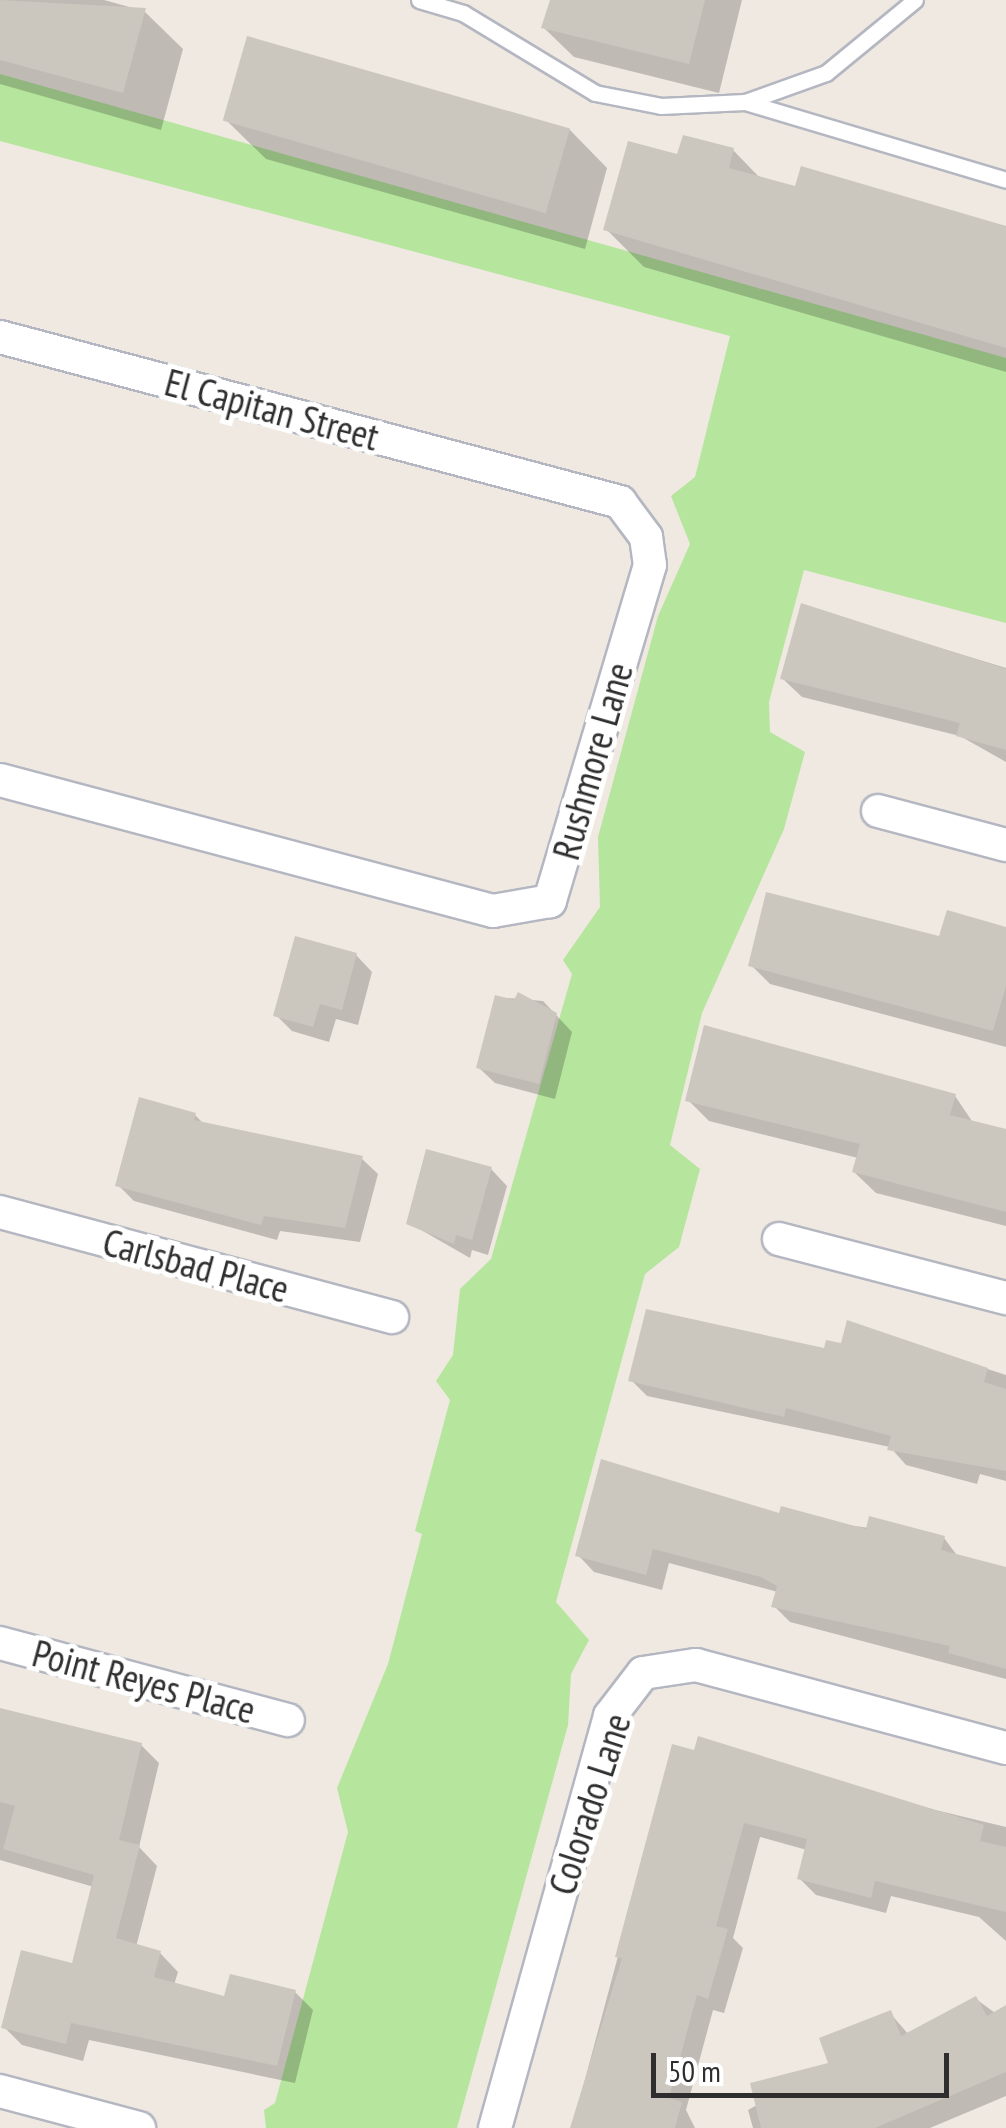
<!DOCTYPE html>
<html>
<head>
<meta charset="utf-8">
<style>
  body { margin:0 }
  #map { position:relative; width:1006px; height:2128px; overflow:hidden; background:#efe9e1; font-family:"PT Sans Narrow",sans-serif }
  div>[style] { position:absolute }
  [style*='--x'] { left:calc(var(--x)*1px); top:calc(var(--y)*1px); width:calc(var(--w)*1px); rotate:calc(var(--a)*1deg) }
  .green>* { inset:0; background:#b6e59e }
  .shadow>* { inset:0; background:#0003 }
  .building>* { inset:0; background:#cbc7bf; transform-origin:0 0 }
  .roads { filter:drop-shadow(2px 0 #b4b7c1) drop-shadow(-2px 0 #b4b7c1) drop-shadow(0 2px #b4b7c1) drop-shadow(0 -2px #b4b7c1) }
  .service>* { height:15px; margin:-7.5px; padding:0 7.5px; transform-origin:7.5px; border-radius:7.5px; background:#fff }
  .minor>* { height:32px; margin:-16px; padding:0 16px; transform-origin:16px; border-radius:16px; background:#fff }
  span { translate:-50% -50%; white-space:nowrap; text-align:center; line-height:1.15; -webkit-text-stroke:10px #fff; paint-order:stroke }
  .street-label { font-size:38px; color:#2e2e2e }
  .scale { position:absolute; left:651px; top:2053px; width:298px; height:45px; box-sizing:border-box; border:5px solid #2e2e2e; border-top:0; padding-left:12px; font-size:30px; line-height:35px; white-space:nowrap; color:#2e2e2e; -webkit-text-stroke:8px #fff; paint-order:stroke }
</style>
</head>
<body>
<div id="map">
  <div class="green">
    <i style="clip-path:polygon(0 74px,1006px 358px,1006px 623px,804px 570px,769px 702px,770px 732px,805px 752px,784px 829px,702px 1013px,670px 1145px,700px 1169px,679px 1247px,645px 1274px,556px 1602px,589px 1640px,571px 1674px,568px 1725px,457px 2128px,266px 2128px,264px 2110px,275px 2103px,348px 1832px,337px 1788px,388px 1664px,422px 1534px,415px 1531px,450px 1400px,436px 1381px,453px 1355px,460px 1289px,491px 1259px,572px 974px,563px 960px,600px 907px,598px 837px,658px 616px,690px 544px,671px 496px,695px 477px,730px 336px,0 141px)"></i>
  </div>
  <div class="shadow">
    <i style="clip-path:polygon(0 0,104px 0,144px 11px,183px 49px,161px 130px,0 84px)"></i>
    <i style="clip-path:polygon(552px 0,742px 0,719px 93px,574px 57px,544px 28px)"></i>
    <i style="clip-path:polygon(227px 121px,569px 129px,607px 168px,585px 249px,266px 159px)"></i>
    <i style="clip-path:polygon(733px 150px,762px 180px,1006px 226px,1006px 372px,644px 267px,606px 229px,679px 157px)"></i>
    <i style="clip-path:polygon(803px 606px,1006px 668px,1006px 762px,960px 736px,802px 697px,782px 678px)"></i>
    <i style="clip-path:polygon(1006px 929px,1006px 1047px,770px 984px,751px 965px)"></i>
    <i style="clip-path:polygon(356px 955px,372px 972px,358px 1025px,336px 1019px,329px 1042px,292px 1031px,276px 1015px)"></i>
    <i style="clip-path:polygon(496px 997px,543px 1001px,572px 1032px,555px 1099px,495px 1083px,478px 1067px)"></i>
    <i style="clip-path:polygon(955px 1096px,974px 1124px,1006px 1132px,1006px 1226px,876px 1193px,854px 1172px,858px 1158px,709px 1121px,688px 1100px)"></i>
    <i style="clip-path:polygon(195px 1115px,205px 1125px,361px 1158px,378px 1174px,360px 1242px,280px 1231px,277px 1240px,134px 1201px,118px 1185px)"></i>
    <i style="clip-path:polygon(491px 1169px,507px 1186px,488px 1255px,472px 1250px,470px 1258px,409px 1223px)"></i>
    <i style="clip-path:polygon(849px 1324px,1006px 1375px,1006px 1481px,980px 1474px,977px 1484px,906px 1465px,890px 1447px,647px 1396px,631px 1380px,826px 1351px,843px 1346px)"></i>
    <i style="clip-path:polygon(780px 1516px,944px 1538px,959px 1558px,1006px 1570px,1006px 1679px,790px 1622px,774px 1606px,778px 1592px,669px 1563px,662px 1590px,594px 1572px,578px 1555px)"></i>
    <i style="clip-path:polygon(0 1709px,141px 1745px,159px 1763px,139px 1847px,157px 1866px,136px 1947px,160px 1953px,178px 1972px,174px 1985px,226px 1999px,295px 1992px,313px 2010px,295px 2083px,89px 2040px,83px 2061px,22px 2045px,4px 2027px,74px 1966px,94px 1887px,0 1860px)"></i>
    <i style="clip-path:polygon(674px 1747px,1006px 1827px,1006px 1941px,979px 1917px,891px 1896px,886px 1913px,816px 1895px,799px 1878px,807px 1850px,760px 1837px,733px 1938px,743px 1948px,724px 2013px,713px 2010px,686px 2110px,695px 2128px,572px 2128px)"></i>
    <i style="clip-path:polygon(976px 1999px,1006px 2021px,1006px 2096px,930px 2128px,753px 2128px,748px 2110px,832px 2064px,890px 2013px,909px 2035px)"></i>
  </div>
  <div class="building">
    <i style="clip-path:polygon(0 0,146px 8px,123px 93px,0 60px)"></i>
    <i style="clip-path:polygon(550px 0,705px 0,689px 64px,541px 28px)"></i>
    <i style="left:247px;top:36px;width:336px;height:88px;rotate:16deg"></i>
    <i style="clip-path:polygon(683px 135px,734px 148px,729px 168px,795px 186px,801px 166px,1006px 226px,1006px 348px,603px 230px,628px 141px,677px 154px)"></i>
    <i style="clip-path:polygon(801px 603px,1006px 669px,1006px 750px,956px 736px,960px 723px,780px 679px)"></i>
    <i style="clip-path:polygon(766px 892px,939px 936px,947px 910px,1006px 927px,1006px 986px,993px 1031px,748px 966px)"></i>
    <i style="clip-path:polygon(295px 936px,357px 953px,342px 1010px,320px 1004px,313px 1027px,273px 1016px)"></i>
    <i style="clip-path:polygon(518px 992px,557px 1013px,539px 1084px,476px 1068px,495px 995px,514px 1000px)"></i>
    <i style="clip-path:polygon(704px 1025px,956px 1094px,950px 1115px,1006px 1129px,1006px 1212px,852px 1172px,860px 1144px,685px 1101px)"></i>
    <i style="clip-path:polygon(139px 1097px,196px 1113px,194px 1120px,363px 1156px,345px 1228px,264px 1216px,261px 1225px,115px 1186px)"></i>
    <i style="clip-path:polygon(426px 1149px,492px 1167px,472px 1240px,456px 1235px,454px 1244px,406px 1224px)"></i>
    <i style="clip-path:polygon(646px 1309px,824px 1348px,826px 1340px,841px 1343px,847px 1320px,988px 1368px,984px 1382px,1006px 1389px,1006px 1471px,887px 1450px,891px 1436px,786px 1408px,784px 1417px,628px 1381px)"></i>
    <i style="clip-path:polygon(601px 1459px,779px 1513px,781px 1506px,866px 1529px,869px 1516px,945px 1536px,941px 1550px,1006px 1567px,1006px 1669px,948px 1653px,950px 1646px,771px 1607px,777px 1586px,761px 1577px,653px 1549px,646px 1575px,575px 1556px)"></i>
    <i style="clip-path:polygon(0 1708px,142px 1743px,119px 1840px,140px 1845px,116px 1938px,161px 1951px,154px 1977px,224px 1996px,230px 1974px,296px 1990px,277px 2066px,71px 2023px,66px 2044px,1px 2028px,21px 1950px,72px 1963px,94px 1875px,3px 1849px,15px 1806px,0 1802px)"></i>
    <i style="clip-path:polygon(698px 1736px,984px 1825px,980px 1841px,1006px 1847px,1006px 1912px,875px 1881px,871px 1898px,797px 1879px,807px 1839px,744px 1823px,716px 1926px,728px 1929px,708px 1999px,697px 1995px,669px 2098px,682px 2102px,675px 2128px,570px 2128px,622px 1958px,615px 1957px,672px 1744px,694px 1750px)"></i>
    <i style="clip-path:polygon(976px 1996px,987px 2016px,1006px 2005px,1006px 2072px,875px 2128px,761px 2128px,750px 2083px,828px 2063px,819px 2038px,891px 2010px,901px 2036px)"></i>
  </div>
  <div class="roads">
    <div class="service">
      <i style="--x:419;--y:0;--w:46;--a:16.5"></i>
      <i style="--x:463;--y:13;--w:154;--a:31.2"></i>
      <i style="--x:595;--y:93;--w:67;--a:11.1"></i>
      <i style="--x:661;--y:106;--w:84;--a:-2.7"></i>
      <i style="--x:745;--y:102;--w:86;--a:-19.7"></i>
      <i style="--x:826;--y:73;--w:115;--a:-39.4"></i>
      <i style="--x:745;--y:102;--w:272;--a:16.6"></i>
    </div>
    <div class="minor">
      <i style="--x:0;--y:337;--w:642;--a:14.9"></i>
      <i style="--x:620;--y:502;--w:44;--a:53.4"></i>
      <i style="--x:646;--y:537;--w:28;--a:82"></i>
      <i style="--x:650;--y:565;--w:351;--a:106.6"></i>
      <i style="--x:550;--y:901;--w:58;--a:170"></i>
      <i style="--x:493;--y:911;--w:510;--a:-165.12"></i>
      <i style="--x:878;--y:811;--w:132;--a:14.9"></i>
      <i style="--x:0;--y:1212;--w:406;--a:15"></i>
      <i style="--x:779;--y:1239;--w:235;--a:14.6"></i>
      <i style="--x:0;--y:1643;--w:298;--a:15"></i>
      <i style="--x:0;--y:2091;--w:144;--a:14.9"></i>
      <i style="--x:495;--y:2128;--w:428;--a:-74.4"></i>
      <i style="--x:610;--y:1716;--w:54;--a:-52.5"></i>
      <i style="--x:643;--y:1673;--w:54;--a:-8.6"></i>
      <i style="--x:696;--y:1665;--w:321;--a:15"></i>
    </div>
  </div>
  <div class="street-label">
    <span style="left:272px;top:409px;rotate:15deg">El Capitan Street</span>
    <span style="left:592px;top:761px;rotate:-74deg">Rushmore Lane</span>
    <span style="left:196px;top:1265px;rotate:15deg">Carlsbad Place</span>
    <span style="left:144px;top:1681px;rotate:15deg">Point Reyes Place</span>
    <span style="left:589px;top:1804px;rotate:-72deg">Colorado Lane</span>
  </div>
  <div class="scale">50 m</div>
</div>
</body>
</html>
